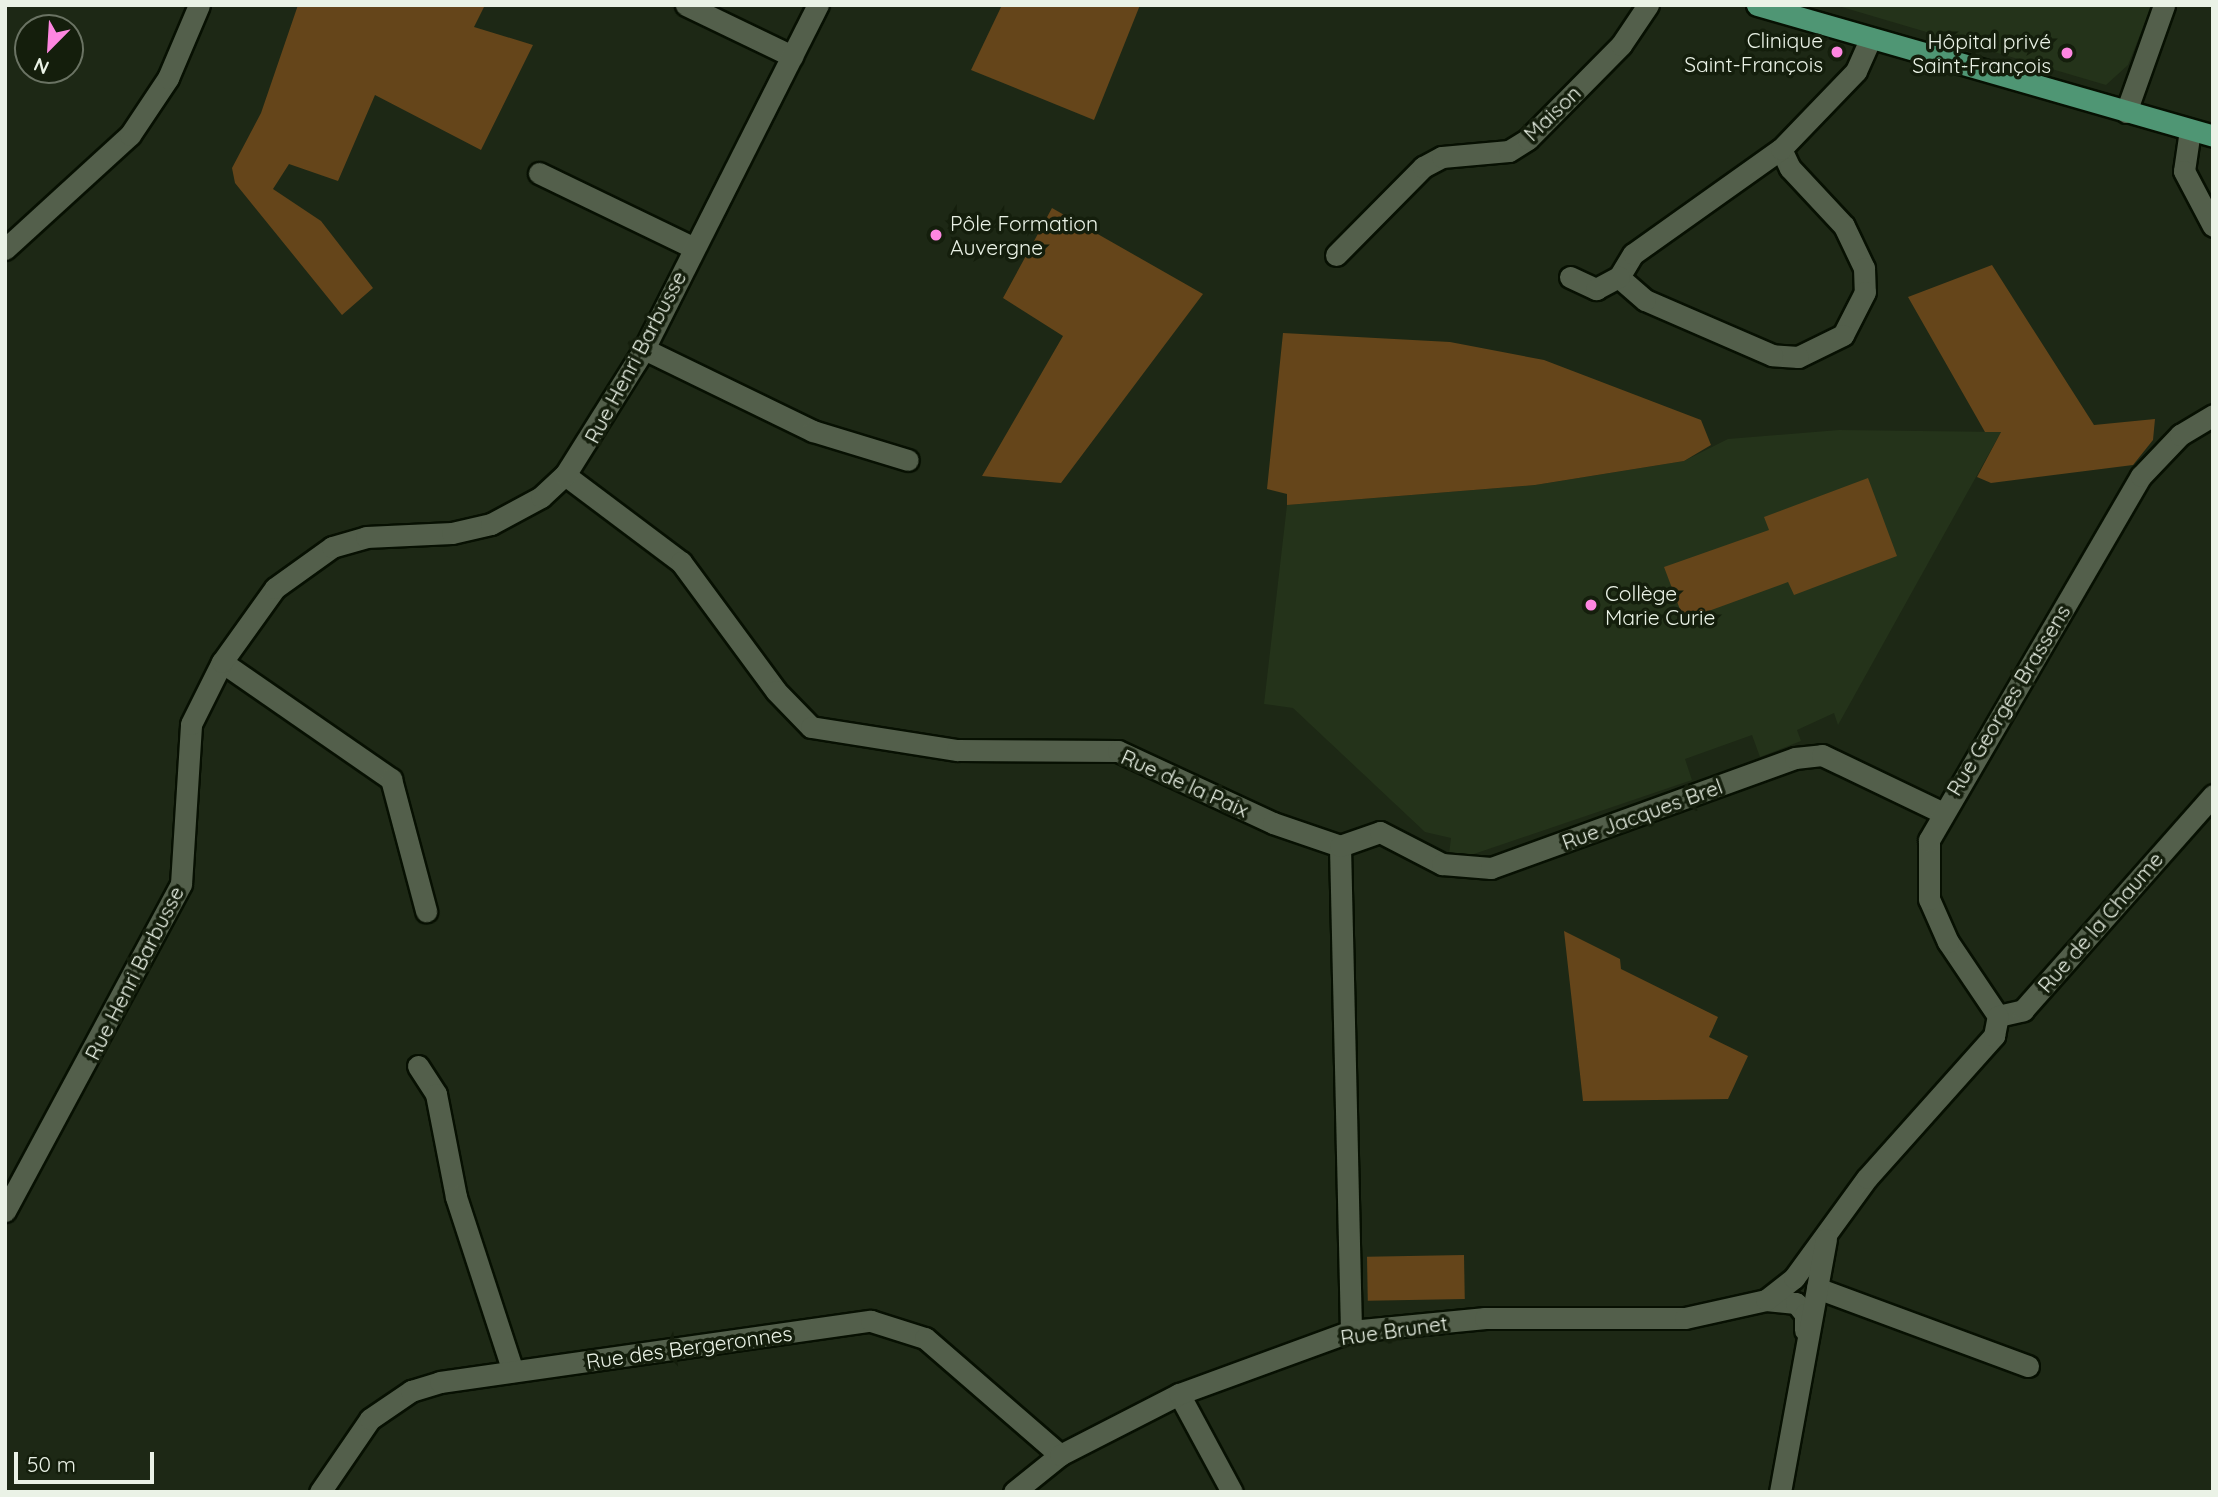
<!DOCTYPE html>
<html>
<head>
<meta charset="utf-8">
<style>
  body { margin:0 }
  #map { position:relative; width:2218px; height:1497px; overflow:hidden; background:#1d2815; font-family:Quicksand,sans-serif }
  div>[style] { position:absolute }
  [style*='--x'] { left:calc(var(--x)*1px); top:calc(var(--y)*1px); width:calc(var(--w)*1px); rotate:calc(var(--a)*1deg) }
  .built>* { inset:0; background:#24331a }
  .green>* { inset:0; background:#65451a; transform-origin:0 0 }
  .roads { filter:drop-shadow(2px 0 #071002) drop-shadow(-2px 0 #071002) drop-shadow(0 2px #071002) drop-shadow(0 -2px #071002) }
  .minor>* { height:21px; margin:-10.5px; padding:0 10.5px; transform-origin:10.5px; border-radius:10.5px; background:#535f4b }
  .tertiary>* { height:21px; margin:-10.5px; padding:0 10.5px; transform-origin:10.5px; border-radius:10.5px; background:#535f4b }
  .primary>* { height:21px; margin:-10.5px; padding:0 10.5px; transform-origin:10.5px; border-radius:10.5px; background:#4f9674 }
  .dots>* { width:19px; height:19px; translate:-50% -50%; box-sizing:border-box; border:4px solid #141e0c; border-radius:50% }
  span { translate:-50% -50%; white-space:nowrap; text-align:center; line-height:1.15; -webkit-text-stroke:7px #141e0c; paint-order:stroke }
  .poi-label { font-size:21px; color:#eaf2e6 }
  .right { translate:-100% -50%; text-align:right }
  .left { translate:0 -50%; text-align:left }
  .street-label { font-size:21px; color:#eaf2e6 }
  .frame { position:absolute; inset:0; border:7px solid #eaf2e6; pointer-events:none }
  .north { position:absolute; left:14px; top:14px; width:70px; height:70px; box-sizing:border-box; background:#141e0c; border:2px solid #6a7363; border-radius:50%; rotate:204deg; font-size:19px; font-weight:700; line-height:28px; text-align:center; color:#eaf2e6 }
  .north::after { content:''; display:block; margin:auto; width:24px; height:32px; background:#fe86e1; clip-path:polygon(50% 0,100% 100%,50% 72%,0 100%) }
  .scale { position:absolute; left:14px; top:1452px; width:140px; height:32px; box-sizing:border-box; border:4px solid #eaf2e6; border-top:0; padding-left:9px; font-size:21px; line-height:24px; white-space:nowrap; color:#eaf2e6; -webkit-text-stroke:5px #141e0c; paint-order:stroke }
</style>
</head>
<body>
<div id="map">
  <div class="built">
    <i style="clip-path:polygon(1835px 5px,2152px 5px,2128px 65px,2106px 85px)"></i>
    <i style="clip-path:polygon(1839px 430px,2001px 432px,1838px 725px,1834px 713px,1797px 730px,1801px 741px,1760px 757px,1752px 735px,1685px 759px,1692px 780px,1468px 856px,1449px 854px,1451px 838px,1425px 832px,1293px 708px,1264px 704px,1287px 505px,1535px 485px,1684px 461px,1728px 439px)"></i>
  </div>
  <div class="green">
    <i style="clip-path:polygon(298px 5px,485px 5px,474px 27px,533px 45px,481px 150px,375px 95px,338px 181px,289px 164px,273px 189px,321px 221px,373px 288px,342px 315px,235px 183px,232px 168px,261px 113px)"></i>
    <i style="clip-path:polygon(1002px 5px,1140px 5px,1094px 120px,971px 70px)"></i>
    <i style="clip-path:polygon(1052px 208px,1203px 294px,1061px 483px,982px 476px,1063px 336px,1003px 298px)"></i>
    <i style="clip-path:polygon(1992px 265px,2094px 425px,2155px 419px,2153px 440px,2133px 465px,1991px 483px,1977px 477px,2001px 432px,1985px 432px,1908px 297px)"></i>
    <i style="clip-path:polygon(1283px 333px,1450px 342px,1544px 360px,1701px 420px,1711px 445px,1684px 461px,1535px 485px,1287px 505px,1287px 494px,1267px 489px)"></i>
    <i style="clip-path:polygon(1868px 478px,1897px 556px,1794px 595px,1788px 582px,1684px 620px,1664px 567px,1769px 530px,1764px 517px)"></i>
    <i style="clip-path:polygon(1564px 931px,1620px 959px,1621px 969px,1718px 1017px,1709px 1037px,1748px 1056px,1728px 1099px,1583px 1101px)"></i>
    <i style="left:1464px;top:1255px;width:44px;height:97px;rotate:89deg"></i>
  </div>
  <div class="roads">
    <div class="minor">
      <i style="--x:686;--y:5;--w:118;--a:25.7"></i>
      <i style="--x:2126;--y:112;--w:114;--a:-70.4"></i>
      <i style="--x:2190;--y:130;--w:41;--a:98.3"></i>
      <i style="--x:2184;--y:171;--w:62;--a:62.2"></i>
      <i style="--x:1781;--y:149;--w:21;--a:65"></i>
      <i style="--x:1790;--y:168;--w:79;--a:47"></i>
      <i style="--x:1844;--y:226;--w:47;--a:64.5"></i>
      <i style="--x:1864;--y:268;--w:24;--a:88"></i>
      <i style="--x:1865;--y:292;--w:48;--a:117.1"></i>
      <i style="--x:1843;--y:335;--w:50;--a:153.9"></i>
      <i style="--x:1798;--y:357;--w:26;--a:-176"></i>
      <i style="--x:1772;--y:355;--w:138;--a:-156.6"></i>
      <i style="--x:1645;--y:300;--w:35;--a:-139"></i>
      <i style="--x:1619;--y:277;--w:27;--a:-59"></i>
      <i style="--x:1633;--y:254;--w:181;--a:-35.4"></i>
      <i style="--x:1781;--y:149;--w:108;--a:-46.1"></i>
      <i style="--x:1856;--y:71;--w:36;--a:-66"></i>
      <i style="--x:539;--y:173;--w:170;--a:25.8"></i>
      <i style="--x:5;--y:249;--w:169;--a:-42.4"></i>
      <i style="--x:130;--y:135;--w:69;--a:-56.3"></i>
      <i style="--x:168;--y:78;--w:79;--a:-67"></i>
      <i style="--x:1336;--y:255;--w:124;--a:-45.3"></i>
      <i style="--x:1423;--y:167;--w:21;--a:-28"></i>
      <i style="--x:1442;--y:157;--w:67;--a:-5.1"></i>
      <i style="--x:1509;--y:151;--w:22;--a:-32"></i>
      <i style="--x:1528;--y:139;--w:132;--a:-45.3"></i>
      <i style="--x:1621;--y:45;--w:48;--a:-56"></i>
      <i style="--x:1570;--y:277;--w:29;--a:25"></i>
      <i style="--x:1596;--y:289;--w:26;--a:-28"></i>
      <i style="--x:644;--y:349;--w:188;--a:25.9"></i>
      <i style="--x:813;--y:431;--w:99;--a:17"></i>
      <i style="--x:565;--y:475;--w:145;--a:36.9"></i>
      <i style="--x:681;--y:562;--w:160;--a:53.6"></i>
      <i style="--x:776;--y:691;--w:50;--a:45.8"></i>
      <i style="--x:811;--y:727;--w:148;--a:9"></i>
      <i style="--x:957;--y:750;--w:161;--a:0.4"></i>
      <i style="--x:1118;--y:751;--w:171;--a:24.9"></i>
      <i style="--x:1273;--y:823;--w:71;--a:18.9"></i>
      <i style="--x:1340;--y:846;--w:485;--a:88.7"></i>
      <i style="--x:222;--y:662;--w:206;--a:34.7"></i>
      <i style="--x:391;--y:779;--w:137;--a:75.1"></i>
      <i style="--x:1340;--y:846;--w:42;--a:-19.3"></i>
      <i style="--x:1380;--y:832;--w:70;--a:27.3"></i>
      <i style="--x:1442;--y:864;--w:49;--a:4.7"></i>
      <i style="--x:1491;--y:868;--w:323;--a:-19.9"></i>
      <i style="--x:1795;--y:758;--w:27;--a:-6"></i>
      <i style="--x:1822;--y:755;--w:132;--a:25.6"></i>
      <i style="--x:1998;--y:1016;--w:89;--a:-124"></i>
      <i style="--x:1948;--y:942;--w:47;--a:-113.8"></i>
      <i style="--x:1929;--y:899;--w:59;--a:-90"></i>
      <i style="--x:1929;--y:840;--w:421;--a:-59.8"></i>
      <i style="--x:2141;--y:476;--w:57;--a:-46.4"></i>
      <i style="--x:2180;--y:435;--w:39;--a:-31"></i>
      <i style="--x:1998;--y:1016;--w:26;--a:-13"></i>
      <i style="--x:2023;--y:1010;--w:287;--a:-48.5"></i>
      <i style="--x:418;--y:1066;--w:33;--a:57"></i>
      <i style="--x:436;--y:1094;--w:105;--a:79"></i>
      <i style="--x:456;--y:1197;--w:183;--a:71.9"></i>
      <i style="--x:1817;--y:1288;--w:225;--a:20.3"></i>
      <i style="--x:1766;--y:1300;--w:30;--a:6"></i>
      <i style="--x:1796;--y:1303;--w:14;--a:51"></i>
      <i style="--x:1805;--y:1314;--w:16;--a:90"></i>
      <i style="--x:1179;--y:1394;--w:111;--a:61.6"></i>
      <i style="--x:320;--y:1492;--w:88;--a:-55.6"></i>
      <i style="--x:370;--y:1419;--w:50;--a:-34.3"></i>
      <i style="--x:411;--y:1391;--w:30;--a:-17"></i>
      <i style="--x:440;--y:1382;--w:435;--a:-8.1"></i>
      <i style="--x:871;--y:1321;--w:57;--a:17.5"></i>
      <i style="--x:925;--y:1338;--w:179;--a:40.9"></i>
      <i style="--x:1014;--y:1492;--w:59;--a:-38.8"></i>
      <i style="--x:1060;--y:1455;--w:134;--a:-27.1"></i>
      <i style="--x:1179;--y:1394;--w:183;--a:-20.1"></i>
      <i style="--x:1351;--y:1331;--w:135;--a:-5.5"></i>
      <i style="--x:1485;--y:1318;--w:200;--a:0"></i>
      <i style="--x:1685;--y:1318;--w:83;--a:-12.5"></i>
      <i style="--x:1766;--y:1300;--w:36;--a:-38"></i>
      <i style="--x:1794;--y:1278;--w:124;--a:-53.9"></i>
      <i style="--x:1867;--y:1178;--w:191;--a:-48.2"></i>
      <i style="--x:1994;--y:1036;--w:20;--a:-79"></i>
      <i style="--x:1780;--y:1492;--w:257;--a:-79.7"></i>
    </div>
    <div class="tertiary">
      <i style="--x:5;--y:1211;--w:371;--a:-61.7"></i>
      <i style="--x:181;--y:884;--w:160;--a:-86.4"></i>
      <i style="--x:191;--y:724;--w:69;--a:-63.4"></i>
      <i style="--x:222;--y:662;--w:91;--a:-54.4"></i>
      <i style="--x:275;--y:588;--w:70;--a:-35.7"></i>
      <i style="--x:332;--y:547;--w:35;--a:-16"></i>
      <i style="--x:366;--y:537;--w:86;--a:-2.7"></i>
      <i style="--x:452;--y:533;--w:40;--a:-13"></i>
      <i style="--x:491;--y:524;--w:57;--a:-28.4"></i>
      <i style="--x:541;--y:497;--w:33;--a:-43"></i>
      <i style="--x:565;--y:475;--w:149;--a:-57.9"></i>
      <i style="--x:644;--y:349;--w:386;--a:-63.2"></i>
    </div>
    <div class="primary">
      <i style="--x:1757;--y:5;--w:474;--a:16"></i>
    </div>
  </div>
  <div class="dots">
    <i style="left:1837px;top:52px;background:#fe86e1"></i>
    <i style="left:2067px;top:53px;background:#fe86e1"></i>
    <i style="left:936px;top:235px;background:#fe86e1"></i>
    <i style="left:1591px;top:605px;background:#fe86e1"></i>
  </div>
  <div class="poi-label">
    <span class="right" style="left:1823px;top:52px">Clinique<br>Saint-François</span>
    <span class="right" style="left:2051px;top:53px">Hôpital privé<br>Saint-François</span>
    <span class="left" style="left:950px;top:235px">Pôle Formation<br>Auvergne</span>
    <span class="left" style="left:1605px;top:605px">Collège<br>Marie Curie</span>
  </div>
  <div class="street-label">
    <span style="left:1552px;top:113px;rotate:-44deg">Maison</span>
    <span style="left:635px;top:357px;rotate:-62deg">Rue Henri Barbusse</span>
    <span style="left:2008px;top:700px;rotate:-59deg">Rue Georges Brassens</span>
    <span style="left:1185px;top:783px;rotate:24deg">Rue de la Paix</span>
    <span style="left:1642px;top:814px;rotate:-20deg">Rue Jacques Brel</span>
    <span style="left:2100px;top:922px;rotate:-49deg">Rue de la Chaume</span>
    <span style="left:134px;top:973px;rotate:-63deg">Rue Henri Barbusse</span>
    <span style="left:1394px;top:1330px;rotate:-8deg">Rue Brunet</span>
    <span style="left:689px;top:1347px;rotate:-8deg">Rue des Bergeronnes</span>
  </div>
  <div class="frame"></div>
  <div class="north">N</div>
  <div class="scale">50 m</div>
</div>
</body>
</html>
